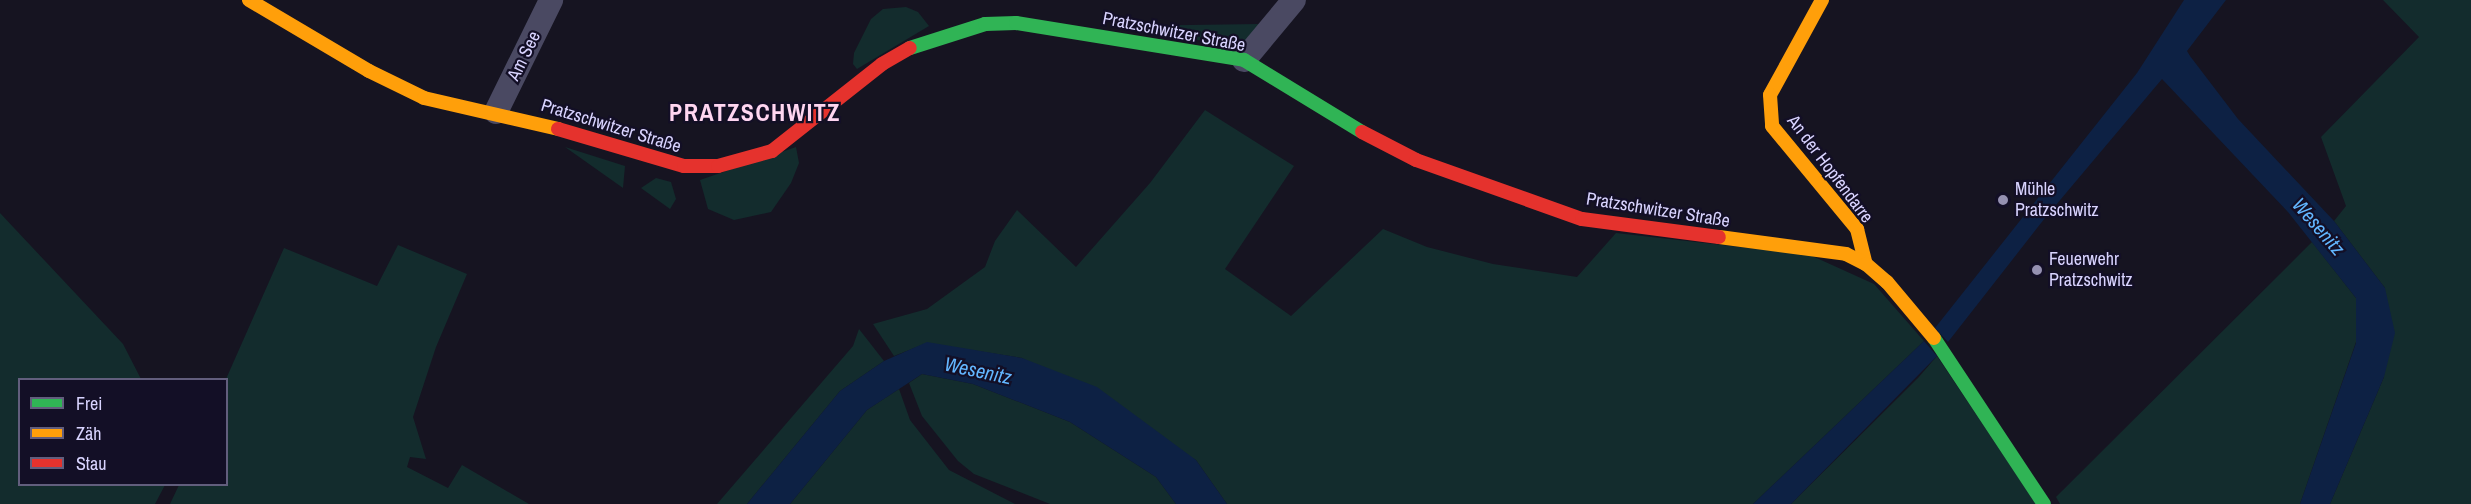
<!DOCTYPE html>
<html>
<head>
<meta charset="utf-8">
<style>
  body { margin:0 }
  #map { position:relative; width:2471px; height:504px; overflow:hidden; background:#161421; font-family:"Archivo Narrow",sans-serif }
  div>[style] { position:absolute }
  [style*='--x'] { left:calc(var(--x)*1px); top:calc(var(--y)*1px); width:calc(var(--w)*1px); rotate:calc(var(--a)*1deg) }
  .green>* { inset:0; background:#132c2d }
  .water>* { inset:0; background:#0d2144 }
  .street>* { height:24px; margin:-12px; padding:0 12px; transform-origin:12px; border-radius:12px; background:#4a4962 }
  .fast>* { height:14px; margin:-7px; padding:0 7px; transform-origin:7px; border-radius:7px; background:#30b455 }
  .slow>* { height:14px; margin:-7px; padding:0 7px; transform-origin:7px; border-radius:7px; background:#ff9f0a }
  .jam>* { height:14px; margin:-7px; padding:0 7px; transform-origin:7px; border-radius:7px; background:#e5322d }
  .dots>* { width:16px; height:16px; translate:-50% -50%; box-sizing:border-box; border:3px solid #130f26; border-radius:50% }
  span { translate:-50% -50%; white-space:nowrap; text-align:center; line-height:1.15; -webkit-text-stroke:4.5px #130f26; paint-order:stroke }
  .street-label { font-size:18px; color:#d9d4ff }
  .poi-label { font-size:18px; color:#d9d4ff }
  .left { translate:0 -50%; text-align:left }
  .water-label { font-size:20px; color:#62b6ff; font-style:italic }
  .district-label { font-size:24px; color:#ffd6f0; font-weight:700; letter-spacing:1.5px }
  .legend { position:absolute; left:18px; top:378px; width:210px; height:108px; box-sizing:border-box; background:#130f26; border:2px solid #625e7d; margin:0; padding:8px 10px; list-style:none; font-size:18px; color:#d9d4ff }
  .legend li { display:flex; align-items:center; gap:12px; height:30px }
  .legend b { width:30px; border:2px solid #625e7d }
</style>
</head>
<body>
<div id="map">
  <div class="green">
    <i style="clip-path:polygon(2383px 0,2471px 0,2471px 504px,2330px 504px,2384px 377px,2385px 288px,2334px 221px,2346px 206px,2321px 137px,2419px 37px)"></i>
    <i style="clip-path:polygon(906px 7px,918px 12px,929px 26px,857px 69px,853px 64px,854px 53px,871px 19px,883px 9px)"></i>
    <i style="clip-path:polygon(1260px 24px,1245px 41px,1232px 46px,1118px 26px)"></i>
    <i style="clip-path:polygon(1205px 110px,1294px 166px,1225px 269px,1291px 316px,1383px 229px,1427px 247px,1493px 264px,1577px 277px,1616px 233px,1810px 255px,1874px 284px,1924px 341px,1753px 504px,1227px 504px,1196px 460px,1022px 358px,927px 343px,894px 356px,873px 324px,927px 309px,985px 267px,995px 241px,1017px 210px,1076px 267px,1150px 183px)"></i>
    <i style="clip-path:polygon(565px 147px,625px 166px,623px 188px)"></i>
    <i style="clip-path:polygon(796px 147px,799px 163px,791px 183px,771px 212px,734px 220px,708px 209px,700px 180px)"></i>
    <i style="clip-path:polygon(656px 178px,671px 182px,676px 199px,670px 209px,641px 188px)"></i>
    <i style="clip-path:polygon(0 213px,123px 344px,141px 379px,20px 380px,20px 484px,165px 485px,155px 504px,0 504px)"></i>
    <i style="clip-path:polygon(2312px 242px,2356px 298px,2356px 342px,2300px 504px,2060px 504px,2056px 497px)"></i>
    <i style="clip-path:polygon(398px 245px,467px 274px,436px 347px,413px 417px,426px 459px,410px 457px,407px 467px,448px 488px,462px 465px,529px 504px,170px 504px,179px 485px,226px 484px,226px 379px,284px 248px,377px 286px)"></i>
    <i style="clip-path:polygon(859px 329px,884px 361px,840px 391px,747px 504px,717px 504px,853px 346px)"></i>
    <i style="clip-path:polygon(1937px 356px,2036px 504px,1791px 504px,1918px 378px)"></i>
    <i style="clip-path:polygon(922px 374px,973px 384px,1070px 422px,1156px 477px,1176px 504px,1050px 504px,974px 474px,958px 461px,922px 416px,909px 383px)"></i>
    <i style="clip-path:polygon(899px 389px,910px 420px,949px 470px,1015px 504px,790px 504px,867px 410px)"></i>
  </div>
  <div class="water">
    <i style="clip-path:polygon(2184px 0,2226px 0,2187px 51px,2190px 56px,2238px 119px,2334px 221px,2385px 288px,2395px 333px,2384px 377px,2330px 504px,2300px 504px,2356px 343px,2356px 298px,2288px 212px,2162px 79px,2045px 218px,1948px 342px,1935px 328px,2137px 73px)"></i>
    <i style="clip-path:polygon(1924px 341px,1937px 356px,1791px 504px,1753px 504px)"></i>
    <i style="clip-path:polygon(927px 342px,1022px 358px,1097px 387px,1196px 460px,1227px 504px,1176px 504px,1156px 477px,1070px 422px,973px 384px,922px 374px,867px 410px,790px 504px,747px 504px,840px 391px,884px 361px)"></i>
  </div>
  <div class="street">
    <i style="--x:1244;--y:60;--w:78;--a:-50.2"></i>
    <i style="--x:496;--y:112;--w:125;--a:-63.8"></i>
  </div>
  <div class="fast">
    <i style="--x:910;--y:48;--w:79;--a:-17.7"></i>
    <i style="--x:985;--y:24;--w:31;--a:-2"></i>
    <i style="--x:1016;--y:23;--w:231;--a:9.2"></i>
    <i style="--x:1244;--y:60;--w:138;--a:31.4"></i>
    <i style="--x:1934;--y:338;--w:199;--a:56.5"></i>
  </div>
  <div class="slow">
    <i style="--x:249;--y:0;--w:139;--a:30.6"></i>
    <i style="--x:369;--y:71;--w:61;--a:26.1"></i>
    <i style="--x:424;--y:98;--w:138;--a:13"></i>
    <i style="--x:1822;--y:0;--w:108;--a:118.7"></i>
    <i style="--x:1770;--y:95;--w:31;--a:86"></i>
    <i style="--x:1772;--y:126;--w:134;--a:50.5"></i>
    <i style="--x:1857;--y:229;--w:36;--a:76"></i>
    <i style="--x:1719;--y:237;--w:128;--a:7.6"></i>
    <i style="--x:1846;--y:254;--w:22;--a:27"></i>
    <i style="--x:1866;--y:264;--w:28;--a:41"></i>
    <i style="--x:1887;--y:282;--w:73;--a:50"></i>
  </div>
  <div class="jam">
    <i style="--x:558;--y:129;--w:131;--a:16.4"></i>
    <i style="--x:684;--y:166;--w:34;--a:0"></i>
    <i style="--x:718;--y:166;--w:56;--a:-15.5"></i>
    <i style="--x:772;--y:151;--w:140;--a:-38.3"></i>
    <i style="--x:882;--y:64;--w:32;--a:-30"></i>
    <i style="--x:1362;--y:132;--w:61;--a:27.4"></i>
    <i style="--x:1416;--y:160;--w:176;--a:19.6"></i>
    <i style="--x:1582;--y:219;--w:138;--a:7.5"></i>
  </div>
  <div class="dots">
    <i style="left:2003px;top:200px;background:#9591b1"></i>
    <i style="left:2037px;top:270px;background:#9591b1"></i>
  </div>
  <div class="street-label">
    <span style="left:1174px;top:32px;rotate:11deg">Pratzschwitzer Straße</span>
    <span style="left:524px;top:56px;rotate:-64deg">Am See</span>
    <span style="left:611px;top:126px;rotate:17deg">Pratzschwitzer Straße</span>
    <span style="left:1830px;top:169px;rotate:53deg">An der Hopfendarre</span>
    <span style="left:1658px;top:210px;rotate:9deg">Pratzschwitzer Straße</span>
  </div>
  <div class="poi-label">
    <span class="left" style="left:2015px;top:200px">Mühle<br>Pratzschwitz</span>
    <span class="left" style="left:2049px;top:270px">Feuerwehr<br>Pratzschwitz</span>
  </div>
  <div class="water-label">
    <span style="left:2319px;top:226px;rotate:49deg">Wesenitz</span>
    <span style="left:978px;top:370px;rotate:12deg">Wesenitz</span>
  </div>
  <div class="district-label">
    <span style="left:755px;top:113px">PRATZSCHWITZ</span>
  </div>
  <ul class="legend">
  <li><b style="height:8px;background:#30b455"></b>Frei</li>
  <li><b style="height:8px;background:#ff9f0a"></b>Zäh</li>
  <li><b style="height:8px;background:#e5322d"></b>Stau</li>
  </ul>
</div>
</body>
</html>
